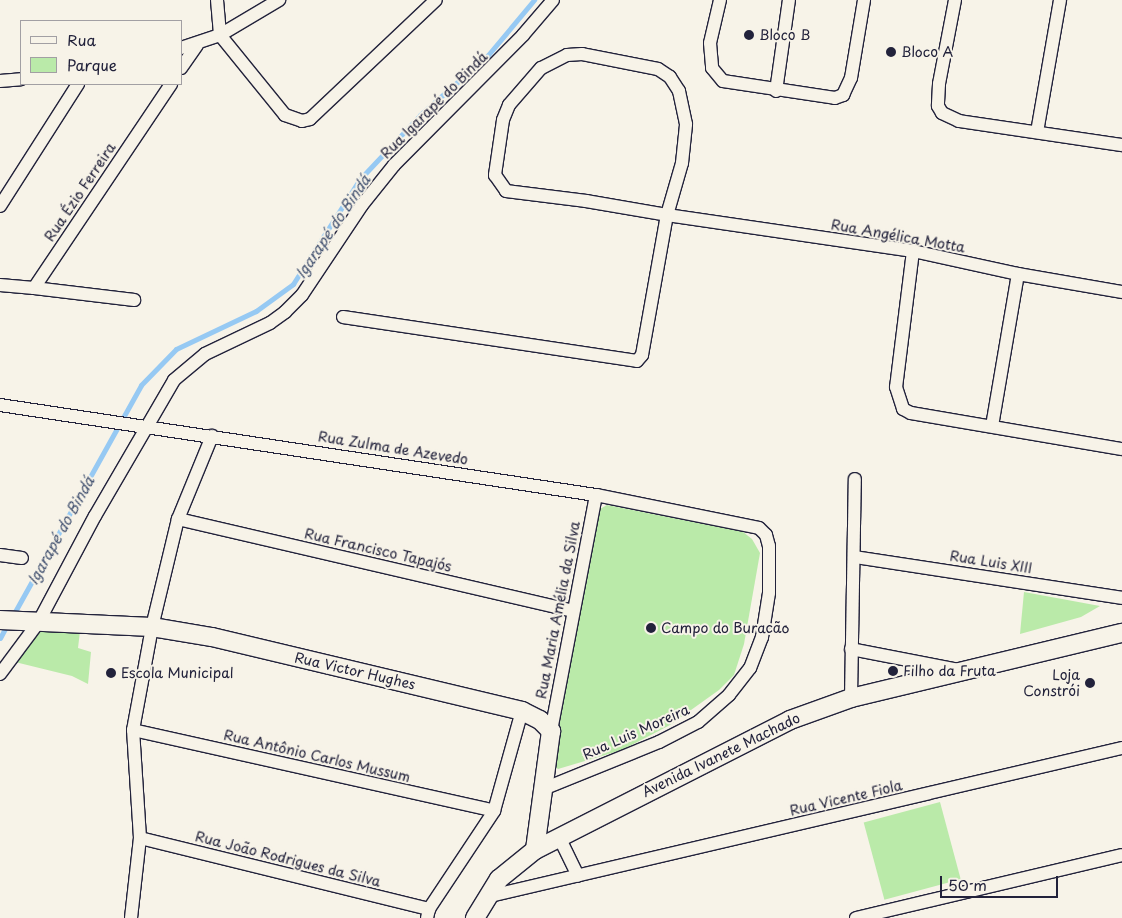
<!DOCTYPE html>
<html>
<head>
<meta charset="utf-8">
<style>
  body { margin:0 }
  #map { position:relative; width:1122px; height:918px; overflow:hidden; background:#f7f3e8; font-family:"Playpen Sans",sans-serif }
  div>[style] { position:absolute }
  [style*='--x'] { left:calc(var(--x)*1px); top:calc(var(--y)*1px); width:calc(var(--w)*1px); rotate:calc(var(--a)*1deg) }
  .green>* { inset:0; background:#baeaa9; transform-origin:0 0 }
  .stream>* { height:5px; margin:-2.5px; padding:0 2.5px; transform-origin:2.5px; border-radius:2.5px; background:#96c9f3 }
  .roads { filter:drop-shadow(1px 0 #22223b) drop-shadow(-1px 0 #22223b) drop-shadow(0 1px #22223b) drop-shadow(0 -1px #22223b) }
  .street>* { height:12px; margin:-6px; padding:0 6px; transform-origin:6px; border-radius:6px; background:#f7f3e8 }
  .secondary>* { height:18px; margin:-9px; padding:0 9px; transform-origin:9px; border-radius:9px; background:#f7f3e8 }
  .dots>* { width:14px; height:14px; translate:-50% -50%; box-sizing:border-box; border:2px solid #f7f3e8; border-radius:50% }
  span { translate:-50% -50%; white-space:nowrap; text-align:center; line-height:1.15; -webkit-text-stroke:4px #f7f3e8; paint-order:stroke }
  .poi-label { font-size:14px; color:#22223b }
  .left { translate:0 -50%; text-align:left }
  .right { translate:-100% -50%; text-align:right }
  .street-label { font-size:14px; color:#22223b }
  .water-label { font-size:15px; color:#455472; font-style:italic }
  .legend { position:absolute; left:20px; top:20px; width:162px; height:65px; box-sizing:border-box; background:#f7f3e8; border:1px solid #a29fa3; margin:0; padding:6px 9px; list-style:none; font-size:15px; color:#22223b }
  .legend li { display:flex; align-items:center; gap:10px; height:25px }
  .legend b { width:25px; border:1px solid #a29fa3 }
  .scale { position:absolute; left:940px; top:876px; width:118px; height:22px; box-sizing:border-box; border:2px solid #22223b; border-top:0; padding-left:6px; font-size:15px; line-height:18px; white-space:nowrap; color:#22223b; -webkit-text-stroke:4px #f7f3e8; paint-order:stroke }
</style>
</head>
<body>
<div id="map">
  <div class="green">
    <i style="clip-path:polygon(607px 505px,743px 532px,752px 539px,760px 553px,744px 644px,734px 675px,719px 690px,670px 725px,622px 750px,558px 769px,549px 762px,600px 509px)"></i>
    <i style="clip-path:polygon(1024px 592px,1100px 606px,1081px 617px,1020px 634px)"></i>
    <i style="clip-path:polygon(50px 628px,80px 631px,78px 648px,91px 652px,88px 684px,72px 676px,15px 662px,32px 636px)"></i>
    <i style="left:940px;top:802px;width:80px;height:79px;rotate:75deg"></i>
  </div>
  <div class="stream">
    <i style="--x:12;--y:617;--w:265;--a:-60.9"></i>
    <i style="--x:141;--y:385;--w:50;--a:-45.8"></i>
    <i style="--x:176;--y:349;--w:89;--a:-25.4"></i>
    <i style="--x:256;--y:311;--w:46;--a:-36.1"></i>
    <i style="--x:293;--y:284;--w:125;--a:-57.5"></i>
    <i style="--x:360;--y:179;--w:88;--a:-46.8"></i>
    <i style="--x:420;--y:115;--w:91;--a:-41.4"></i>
    <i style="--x:488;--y:55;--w:72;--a:-50.1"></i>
    <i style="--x:0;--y:638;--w:15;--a:-62"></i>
  </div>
  <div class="roads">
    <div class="street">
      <i style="--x:217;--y:0;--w:35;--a:85"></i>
      <i style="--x:220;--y:35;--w:103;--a:50.9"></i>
      <i style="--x:285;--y:115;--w:18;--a:19"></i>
      <i style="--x:302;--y:121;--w:8;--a:-14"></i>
      <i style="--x:310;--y:119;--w:173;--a:-43.4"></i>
      <i style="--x:720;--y:0;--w:44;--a:103.1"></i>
      <i style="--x:710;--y:43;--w:25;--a:85"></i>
      <i style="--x:712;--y:68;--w:17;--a:50"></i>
      <i style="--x:723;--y:81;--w:113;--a:8.6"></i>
      <i style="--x:835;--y:98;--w:9;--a:-21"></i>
      <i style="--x:843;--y:95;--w:19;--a:-65"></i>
      <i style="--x:851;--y:78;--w:79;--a:-80.5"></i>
      <i style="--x:955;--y:0;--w:86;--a:100.8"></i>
      <i style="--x:939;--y:84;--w:22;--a:93"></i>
      <i style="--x:938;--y:106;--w:8;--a:60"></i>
      <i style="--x:942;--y:113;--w:19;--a:25"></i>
      <i style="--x:959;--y:121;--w:165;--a:8.4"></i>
      <i style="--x:181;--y:48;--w:41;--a:-18.4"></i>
      <i style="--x:220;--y:35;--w:69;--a:-30.7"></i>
      <i style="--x:181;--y:68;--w:28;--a:-55"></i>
      <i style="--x:0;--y:81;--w:21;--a:-5"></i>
      <i style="--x:776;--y:91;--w:92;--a:-81.9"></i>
      <i style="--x:1037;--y:132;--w:134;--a:-80.1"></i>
      <i style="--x:0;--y:206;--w:145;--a:-57.4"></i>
      <i style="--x:913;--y:251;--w:137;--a:97.1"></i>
      <i style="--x:896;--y:387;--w:23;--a:72"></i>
      <i style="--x:903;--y:409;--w:9;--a:27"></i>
      <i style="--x:911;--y:413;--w:214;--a:9.7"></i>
      <i style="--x:0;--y:285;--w:34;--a:5"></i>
      <i style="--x:34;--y:288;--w:246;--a:-56.1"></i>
      <i style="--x:34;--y:288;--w:101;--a:6.8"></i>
      <i style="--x:343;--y:317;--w:297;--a:8.5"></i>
      <i style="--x:637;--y:361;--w:8;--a:-50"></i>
      <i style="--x:642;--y:355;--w:142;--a:-79.9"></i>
      <i style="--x:667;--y:215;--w:54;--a:-73.9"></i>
      <i style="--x:682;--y:163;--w:39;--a:-84"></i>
      <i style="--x:686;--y:124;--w:34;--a:-102"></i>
      <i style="--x:679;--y:91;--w:17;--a:-123"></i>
      <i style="--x:670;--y:77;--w:14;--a:-146"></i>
      <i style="--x:658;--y:69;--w:77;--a:-168.8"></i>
      <i style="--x:582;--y:54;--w:15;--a:176"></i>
      <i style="--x:567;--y:55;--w:29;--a:153"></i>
      <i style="--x:541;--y:68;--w:49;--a:130.9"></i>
      <i style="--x:509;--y:105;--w:16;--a:112"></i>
      <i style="--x:503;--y:120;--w:56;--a:98.3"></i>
      <i style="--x:495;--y:175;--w:19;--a:55"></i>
      <i style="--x:506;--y:191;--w:81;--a:7.1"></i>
      <i style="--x:586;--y:201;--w:82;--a:9.8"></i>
      <i style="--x:667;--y:215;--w:249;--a:8.3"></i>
      <i style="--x:913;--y:251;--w:107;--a:12.4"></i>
      <i style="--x:1018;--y:274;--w:106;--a:9.8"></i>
      <i style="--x:0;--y:405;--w:603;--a:8.59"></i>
      <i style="--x:596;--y:495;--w:166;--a:11.4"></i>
      <i style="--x:759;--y:528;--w:10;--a:45"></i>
      <i style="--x:766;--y:535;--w:11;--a:75"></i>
      <i style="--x:769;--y:546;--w:47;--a:90"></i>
      <i style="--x:769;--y:593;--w:45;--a:99"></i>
      <i style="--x:762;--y:637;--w:33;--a:111"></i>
      <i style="--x:750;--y:668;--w:34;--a:128"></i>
      <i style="--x:729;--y:695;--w:41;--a:138.9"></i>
      <i style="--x:698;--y:722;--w:44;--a:152.9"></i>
      <i style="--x:659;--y:742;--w:127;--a:157.9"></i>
      <i style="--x:992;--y:426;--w:154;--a:-80.3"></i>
      <i style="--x:178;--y:519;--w:405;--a:13.1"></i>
      <i style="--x:0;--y:555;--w:22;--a:8"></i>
      <i style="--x:855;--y:557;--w:270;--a:8.7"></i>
      <i style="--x:851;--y:649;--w:110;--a:11"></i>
      <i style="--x:0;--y:674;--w:64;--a:-53.3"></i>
      <i style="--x:38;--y:623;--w:121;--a:-62"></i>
      <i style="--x:95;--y:516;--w:157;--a:-59.8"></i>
      <i style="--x:174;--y:380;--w:40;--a:-40"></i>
      <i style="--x:205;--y:354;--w:72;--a:-25.5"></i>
      <i style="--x:270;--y:323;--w:19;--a:-36"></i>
      <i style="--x:285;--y:312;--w:24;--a:-45"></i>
      <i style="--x:302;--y:295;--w:108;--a:-56.3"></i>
      <i style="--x:362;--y:205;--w:51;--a:-51.3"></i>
      <i style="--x:394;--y:165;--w:183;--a:-45.2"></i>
      <i style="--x:523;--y:35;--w:46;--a:-49.4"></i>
      <i style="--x:851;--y:698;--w:219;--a:-89"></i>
      <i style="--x:133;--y:730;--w:370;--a:12.6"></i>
      <i style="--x:551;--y:731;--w:240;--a:-79.2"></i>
      <i style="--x:559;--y:837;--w:43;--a:64"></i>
      <i style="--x:140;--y:838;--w:298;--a:13.8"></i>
      <i style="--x:486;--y:897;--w:653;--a:-13.19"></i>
      <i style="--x:131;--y:918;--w:81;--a:-83.6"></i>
      <i style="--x:140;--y:838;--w:108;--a:-93.7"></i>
      <i style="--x:133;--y:730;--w:105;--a:-79.5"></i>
      <i style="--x:152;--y:627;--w:111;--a:-76.5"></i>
      <i style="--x:178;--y:519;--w:90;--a:-67.7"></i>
      <i style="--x:427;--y:918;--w:9;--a:-77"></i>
      <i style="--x:429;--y:909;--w:118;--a:-56.4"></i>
      <i style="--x:494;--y:811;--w:104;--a:-74.4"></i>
      <i style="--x:856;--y:918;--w:273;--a:-13.3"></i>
    </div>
    <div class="secondary">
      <i style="--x:0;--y:620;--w:152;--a:2.6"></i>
      <i style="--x:152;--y:627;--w:61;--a:9.5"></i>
      <i style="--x:212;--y:637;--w:319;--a:13.4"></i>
      <i style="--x:522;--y:711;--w:20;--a:27"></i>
      <i style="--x:540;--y:720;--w:16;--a:45"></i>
      <i style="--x:551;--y:731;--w:120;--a:97.7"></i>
      <i style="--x:475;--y:918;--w:46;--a:-58.4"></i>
      <i style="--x:499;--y:879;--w:46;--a:-38.9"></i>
      <i style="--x:535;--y:850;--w:286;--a:-27"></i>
      <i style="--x:790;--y:720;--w:65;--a:-19.8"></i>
      <i style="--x:851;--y:698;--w:279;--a:-13.5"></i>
    </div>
  </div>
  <div class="dots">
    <i style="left:749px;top:35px;background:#22223b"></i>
    <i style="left:891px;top:52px;background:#22223b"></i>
    <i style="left:651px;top:628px;background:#22223b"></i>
    <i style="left:893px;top:671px;background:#22223b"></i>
    <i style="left:111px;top:673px;background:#22223b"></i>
    <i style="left:1090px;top:683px;background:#22223b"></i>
  </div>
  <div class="poi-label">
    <span class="left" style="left:759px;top:35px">Bloco B</span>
    <span class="left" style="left:901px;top:52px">Bloco A</span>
    <span class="left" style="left:661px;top:628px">Campo do Buracão</span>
    <span class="left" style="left:903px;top:671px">Filho da Fruta</span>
    <span class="left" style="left:121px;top:673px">Escola Municipal</span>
    <span class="right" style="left:1080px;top:683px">Loja<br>Constrói</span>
  </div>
  <div class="street-label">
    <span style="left:434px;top:105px;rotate:-45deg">Rua Igarapé do Bindá</span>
    <span style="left:80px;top:192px;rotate:-56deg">Rua Ézio Ferreira</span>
    <span style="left:898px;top:236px;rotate:10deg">Rua Angélica Motta</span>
    <span style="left:393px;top:448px;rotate:9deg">Rua Zulma de Azevedo</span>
    <span style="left:378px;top:550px;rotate:13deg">Rua Francisco Tapajós</span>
    <span style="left:991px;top:562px;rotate:9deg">Rua Luis XIII</span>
    <span style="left:558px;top:610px;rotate:-79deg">Rua Maria Amélia da Silva</span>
    <span style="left:355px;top:671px;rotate:13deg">Rua Victor Hughes</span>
    <span style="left:636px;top:732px;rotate:-24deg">Rua Luis Moreira</span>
    <span style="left:721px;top:755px;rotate:-26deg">Avenida Ivanete Machado</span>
    <span style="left:317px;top:756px;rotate:13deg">Rua Antônio Carlos Mussum</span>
    <span style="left:846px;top:798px;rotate:-13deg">Rua Vicente Fiola</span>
    <span style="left:288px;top:859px;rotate:14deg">Rua João Rodrigues da Silva</span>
  </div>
  <div class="water-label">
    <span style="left:332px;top:226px;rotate:-56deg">Igarapé do Bindá</span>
    <span style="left:60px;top:530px;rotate:-61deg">Igarapé do Bindá</span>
  </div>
  <ul class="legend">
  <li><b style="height:6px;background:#f7f3e8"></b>Rua</li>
  <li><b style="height:14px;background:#baeaa9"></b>Parque</li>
  </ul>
  <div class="scale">50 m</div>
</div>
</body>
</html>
